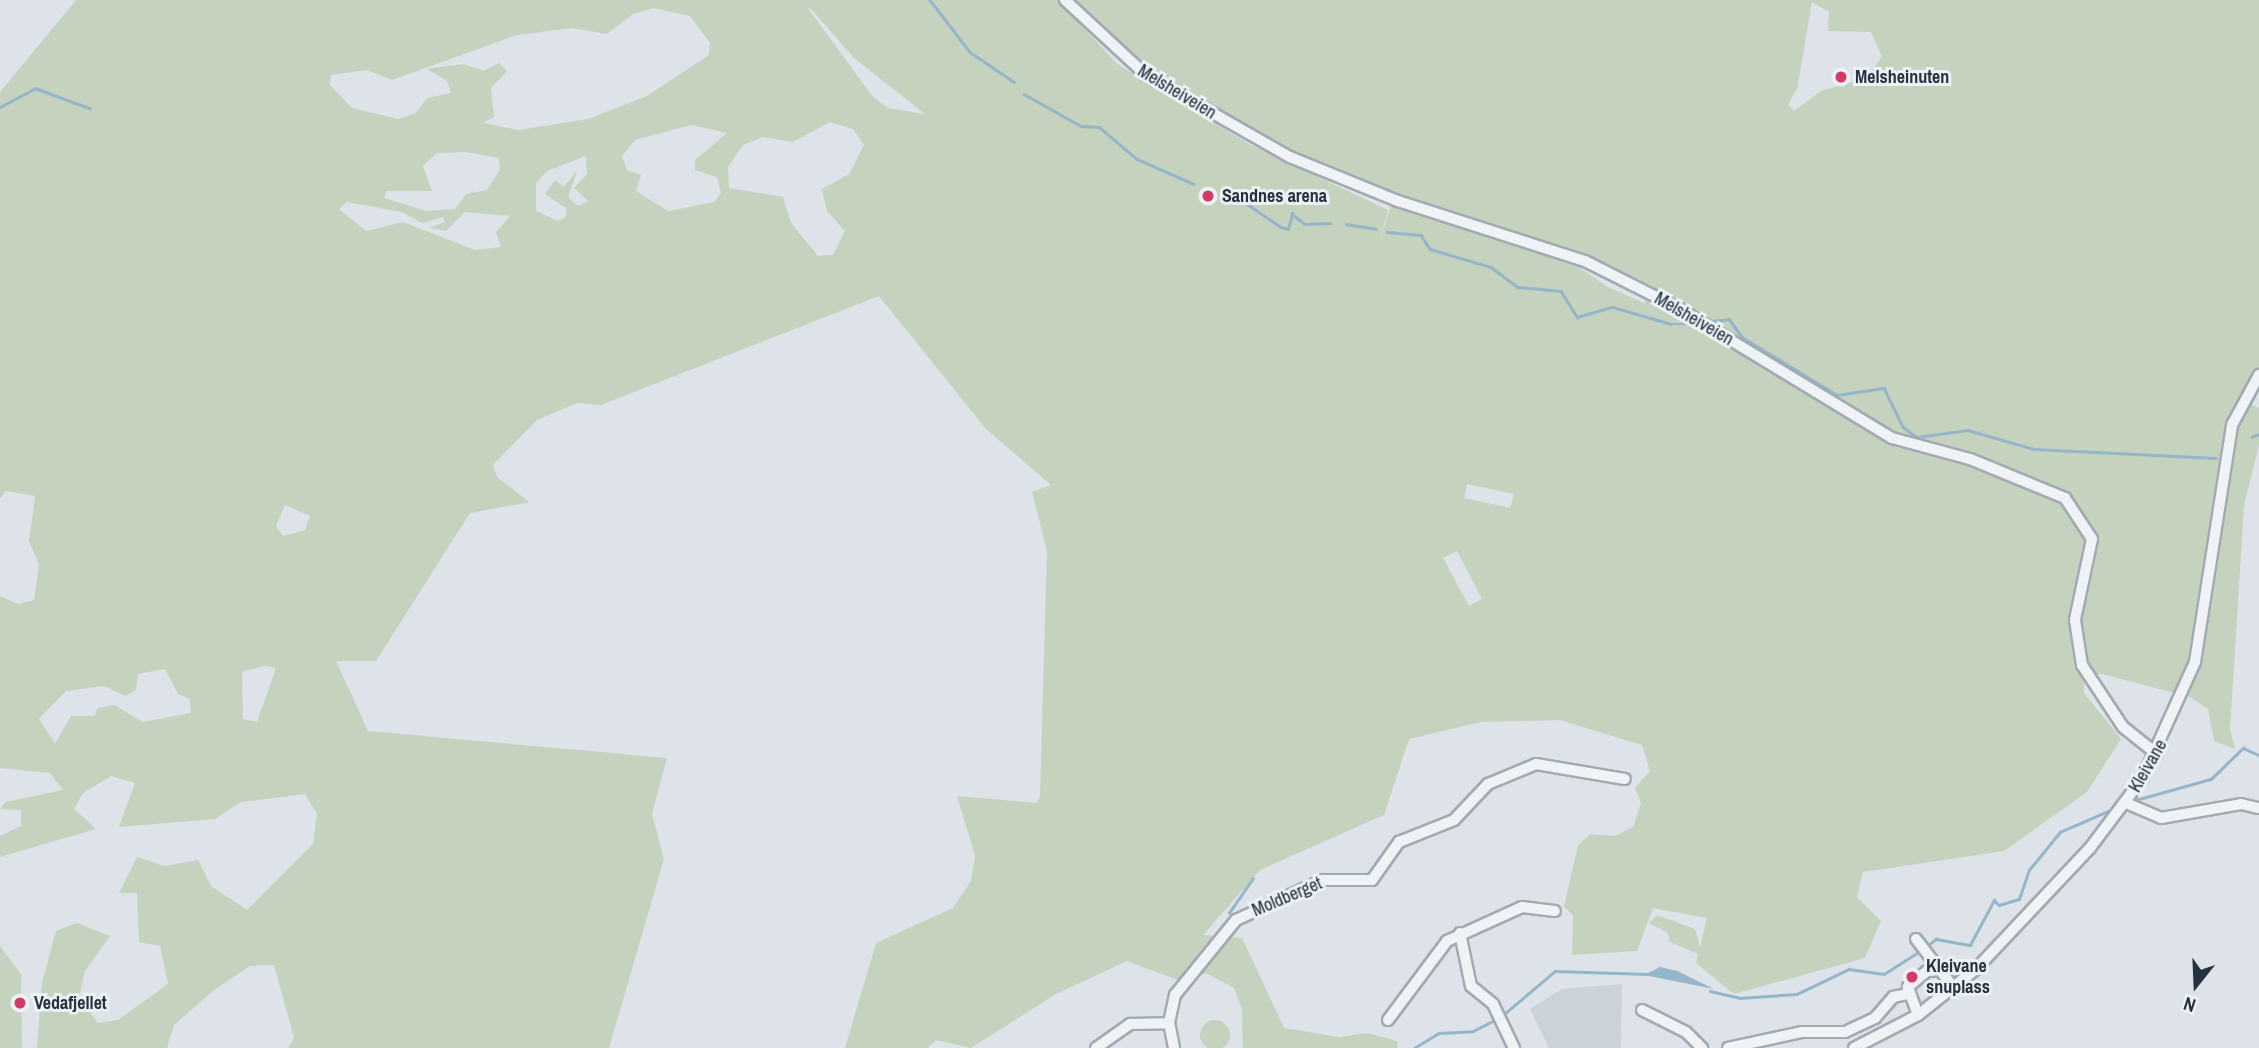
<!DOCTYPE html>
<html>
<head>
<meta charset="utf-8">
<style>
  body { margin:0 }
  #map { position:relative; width:2259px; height:1048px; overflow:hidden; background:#dde3e8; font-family:"Archivo Narrow",sans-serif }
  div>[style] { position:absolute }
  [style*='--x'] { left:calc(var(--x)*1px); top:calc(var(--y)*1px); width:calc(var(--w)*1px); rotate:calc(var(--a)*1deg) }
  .built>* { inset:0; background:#cbd2da }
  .green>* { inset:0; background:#c5d2bd }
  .round { border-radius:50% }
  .water>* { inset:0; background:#95b6ca }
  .stream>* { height:2.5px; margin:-1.25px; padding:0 1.25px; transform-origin:1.25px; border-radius:1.25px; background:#95b6ca }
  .roads { filter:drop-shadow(2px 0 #a2aab2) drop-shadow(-2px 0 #a2aab2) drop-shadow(0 2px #a2aab2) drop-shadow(0 -2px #a2aab2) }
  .minor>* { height:10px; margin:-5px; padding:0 5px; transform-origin:5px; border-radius:5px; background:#f0f3f6 }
  .dots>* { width:19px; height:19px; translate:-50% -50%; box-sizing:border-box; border:4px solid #ecf1f5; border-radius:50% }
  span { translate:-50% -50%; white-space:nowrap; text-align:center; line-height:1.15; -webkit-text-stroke:6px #ecf1f5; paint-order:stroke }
  .poi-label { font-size:18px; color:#26323f; font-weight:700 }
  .left { translate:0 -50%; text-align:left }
  .street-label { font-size:18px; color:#26323f }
  .north { position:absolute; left:2161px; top:950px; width:70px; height:70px; -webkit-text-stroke:5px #ecf1f5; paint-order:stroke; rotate:198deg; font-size:19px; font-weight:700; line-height:28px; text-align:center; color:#26323f }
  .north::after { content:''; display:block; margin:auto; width:24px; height:32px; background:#26323f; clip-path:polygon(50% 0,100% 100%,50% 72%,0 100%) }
</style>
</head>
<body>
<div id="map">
  <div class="built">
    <i style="clip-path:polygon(1622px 984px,1621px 1048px,1549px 1048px,1530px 1009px,1562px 989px)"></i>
  </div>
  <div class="green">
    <i style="clip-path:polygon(evenodd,76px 0,1059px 0,1116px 63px,1166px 95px,1253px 146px,1388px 210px,1378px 246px,1393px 199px,1295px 156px,1146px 68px,1072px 0,2259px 0,2259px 389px,2251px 404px,2259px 408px,2259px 445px,2244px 506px,2230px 728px,2235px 749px,2214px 741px,2208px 709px,2190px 697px,2102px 674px,2084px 675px,2084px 693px,2121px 739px,2087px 792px,2004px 851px,1863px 872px,1857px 897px,1881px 921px,1865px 958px,1734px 994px,1696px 963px,1698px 954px,1670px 942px,1668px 933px,1649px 923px,1657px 915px,1695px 929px,1700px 947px,1707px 918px,1653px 908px,1637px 951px,1572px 955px,1573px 915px,1564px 907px,1578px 845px,1590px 834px,1615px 836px,1633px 827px,1641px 803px,1635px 788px,1650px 771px,1642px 745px,1560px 720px,1481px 722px,1409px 739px,1384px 815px,1260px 870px,1203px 935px,1242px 938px,1284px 1028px,1339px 1037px,1367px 1033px,1397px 1041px,1398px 1048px,1243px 1048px,1242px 1009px,1234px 988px,1206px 973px,1183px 982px,1127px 961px,1056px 994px,971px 1048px,936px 1040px,927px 1048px,845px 1048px,876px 943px,953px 908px,971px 881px,975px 856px,957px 796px,1037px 803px,1040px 796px,1047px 551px,1032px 492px,1051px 485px,986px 429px,879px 296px,601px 405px,577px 403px,537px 420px,493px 465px,497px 477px,529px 502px,470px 513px,376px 661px,336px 661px,368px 731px,667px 758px,652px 814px,664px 859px,609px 1048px,288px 1048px,294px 1038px,274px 965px,250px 966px,214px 990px,174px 1025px,167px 1048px,37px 1048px,42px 983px,56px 931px,77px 923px,110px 936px,85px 971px,79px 997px,98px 1023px,118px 1020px,168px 984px,160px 946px,139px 942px,137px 893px,119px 893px,137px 857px,164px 866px,198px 860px,211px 886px,247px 910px,313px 844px,317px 814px,305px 794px,241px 802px,215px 819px,119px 827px,135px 783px,111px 776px,83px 793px,74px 809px,96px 829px,0 857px,0 836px,21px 826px,21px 810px,0 809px,5px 802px,63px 790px,50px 773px,0 768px,0 596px,18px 604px,34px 600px,39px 565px,29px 541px,35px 496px,6px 491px,0 498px,0 92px,76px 0,1812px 2px,1829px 12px,1828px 31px,1871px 32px,1882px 57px,1866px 78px,1821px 91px,1794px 111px,1788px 104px,1797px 89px,1812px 2px,76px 0,807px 7px,811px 9px,854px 58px,925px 114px,888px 108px,873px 97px,807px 7px,76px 0,654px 8px,690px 16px,710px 43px,709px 55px,647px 96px,588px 119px,519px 130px,483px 123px,494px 117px,491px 88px,507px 71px,499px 63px,484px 71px,463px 64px,427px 69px,447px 81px,451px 93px,427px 98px,416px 113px,398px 119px,352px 108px,330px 85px,331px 75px,367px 70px,392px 80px,517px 35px,572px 28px,607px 34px,633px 14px,654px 8px,76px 0,830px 122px,853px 129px,864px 145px,849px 174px,822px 189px,827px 211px,845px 231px,833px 255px,818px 256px,791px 223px,783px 197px,729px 188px,728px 167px,743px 145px,762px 137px,793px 142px,830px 122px,76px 0,691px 125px,727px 133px,695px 160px,695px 170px,717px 177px,721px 193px,714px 202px,668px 211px,636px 191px,641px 175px,627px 170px,622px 156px,635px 140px,691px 125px,76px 0,466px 152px,499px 158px,500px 170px,487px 190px,466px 194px,455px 209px,426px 211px,384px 198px,387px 191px,432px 191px,423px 166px,437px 153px,466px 152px,76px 0,586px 156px,587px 174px,574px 188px,588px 201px,578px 206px,568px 197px,577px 171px,564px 187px,555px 180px,545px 194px,566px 208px,566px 217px,558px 221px,536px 211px,536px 183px,547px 171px,586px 156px,76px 0,347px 202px,402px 212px,422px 223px,443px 217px,445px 222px,429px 228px,446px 231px,465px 212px,510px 216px,496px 232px,501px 247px,475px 250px,403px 222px,366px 231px,339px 209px,347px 202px,76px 0,1565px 258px,1566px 258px,1648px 297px,1644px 303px,1608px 287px,1565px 258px,76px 0,1467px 484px,1514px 494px,1510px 508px,1464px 498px,1467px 484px,76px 0,285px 505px,310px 516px,305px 530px,283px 536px,276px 526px,285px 505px,76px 0,1457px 551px,1482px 599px,1469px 606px,1443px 558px,1457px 551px,76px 0,264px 666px,276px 668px,257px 722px,243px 719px,242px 672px,264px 666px,76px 0,165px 669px,178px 694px,190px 699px,191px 713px,143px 722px,114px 705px,98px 708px,94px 716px,71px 716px,55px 744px,39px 719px,66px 691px,104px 686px,126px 696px,136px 690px,138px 674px,165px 669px)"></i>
    <i style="clip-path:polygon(0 946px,21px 974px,22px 1048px,0 1048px)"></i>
    <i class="round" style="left:1200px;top:1020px;width:30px;height:30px"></i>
  </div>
  <div class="water">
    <i style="clip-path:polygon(1660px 967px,1677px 971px,1714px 989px,1644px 975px)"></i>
  </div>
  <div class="stream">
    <i style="--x:930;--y:0;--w:66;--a:52.4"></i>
    <i style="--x:970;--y:52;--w:53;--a:34.3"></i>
    <i style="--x:1024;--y:94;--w:65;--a:29.3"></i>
    <i style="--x:1081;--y:126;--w:18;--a:3"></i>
    <i style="--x:1099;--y:127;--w:50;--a:40.1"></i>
    <i style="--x:1137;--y:159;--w:62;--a:23.7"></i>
    <i style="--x:0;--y:107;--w:40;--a:-28"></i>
    <i style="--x:35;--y:88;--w:58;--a:20.3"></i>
    <i style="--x:1228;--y:191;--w:64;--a:34.2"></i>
    <i style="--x:1281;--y:227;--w:7;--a:16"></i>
    <i style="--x:1288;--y:229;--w:16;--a:-75"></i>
    <i style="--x:1292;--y:214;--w:16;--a:38"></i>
    <i style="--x:1305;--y:224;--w:25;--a:-2"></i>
    <i style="--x:1346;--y:224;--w:30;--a:9"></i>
    <i style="--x:1387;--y:232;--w:34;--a:5"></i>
    <i style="--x:1421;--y:235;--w:17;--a:57"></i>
    <i style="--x:1430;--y:249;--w:64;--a:16.4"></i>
    <i style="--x:1491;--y:267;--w:34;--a:37"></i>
    <i style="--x:1518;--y:287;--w:43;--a:5.3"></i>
    <i style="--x:1561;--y:291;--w:31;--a:58"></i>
    <i style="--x:1577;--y:317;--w:37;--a:-16"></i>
    <i style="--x:1613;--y:307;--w:60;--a:16.3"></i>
    <i style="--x:1671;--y:324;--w:28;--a:0"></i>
    <i style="--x:1705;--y:322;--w:24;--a:-7"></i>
    <i style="--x:1729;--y:319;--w:22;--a:54"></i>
    <i style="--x:1742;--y:337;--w:111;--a:31.4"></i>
    <i style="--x:1837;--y:395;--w:48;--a:-8.5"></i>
    <i style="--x:1884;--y:388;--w:43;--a:64"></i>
    <i style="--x:1903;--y:427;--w:17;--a:36"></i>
    <i style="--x:1917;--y:437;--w:51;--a:-7.8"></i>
    <i style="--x:1968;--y:430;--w:69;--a:16.1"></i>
    <i style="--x:2034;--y:449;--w:182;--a:2.8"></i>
    <i style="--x:2252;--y:437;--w:8;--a:-23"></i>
    <i style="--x:2132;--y:801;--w:82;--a:-15.6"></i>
    <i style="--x:2211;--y:779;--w:45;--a:-44.1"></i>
    <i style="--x:2243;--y:748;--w:17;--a:24"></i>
    <i style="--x:1229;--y:913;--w:42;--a:-55.6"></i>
    <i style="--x:1926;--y:947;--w:13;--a:-39"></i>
    <i style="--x:1936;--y:939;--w:35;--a:10"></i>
    <i style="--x:1970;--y:945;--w:51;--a:-61.9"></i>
    <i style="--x:1994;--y:900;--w:7;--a:45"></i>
    <i style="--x:1999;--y:905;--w:21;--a:-17"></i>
    <i style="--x:2019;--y:899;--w:31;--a:-71"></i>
    <i style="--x:2029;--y:870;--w:49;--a:-50.8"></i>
    <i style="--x:2060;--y:832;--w:58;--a:-23.5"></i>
    <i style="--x:1710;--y:991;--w:31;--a:13"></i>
    <i style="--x:1740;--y:998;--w:57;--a:-4"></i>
    <i style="--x:1797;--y:994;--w:58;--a:-25.7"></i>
    <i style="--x:1849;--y:969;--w:35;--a:8"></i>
    <i style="--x:1884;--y:974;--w:43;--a:-32.6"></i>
    <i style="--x:1503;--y:1015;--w:68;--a:-40.2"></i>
    <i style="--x:1555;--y:971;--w:92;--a:1.9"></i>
    <i style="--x:1414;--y:1048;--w:29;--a:-31"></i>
    <i style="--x:1439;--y:1033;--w:34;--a:-3"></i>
    <i style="--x:1473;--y:1031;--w:27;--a:-27"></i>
  </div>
  <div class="roads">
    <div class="minor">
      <i style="--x:1065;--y:0;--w:110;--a:42.8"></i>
      <i style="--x:1146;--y:75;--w:166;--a:29.7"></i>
      <i style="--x:1290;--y:157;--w:117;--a:22.2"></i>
      <i style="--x:1398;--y:201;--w:196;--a:17.8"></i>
      <i style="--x:1585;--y:261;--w:104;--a:26.8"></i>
      <i style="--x:1678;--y:308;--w:250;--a:31.3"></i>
      <i style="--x:1892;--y:438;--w:81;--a:15.1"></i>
      <i style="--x:1970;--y:459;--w:103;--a:22.3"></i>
      <i style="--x:2065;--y:498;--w:49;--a:56.6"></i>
      <i style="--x:2092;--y:539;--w:83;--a:101.9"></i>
      <i style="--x:2075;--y:620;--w:46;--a:81.2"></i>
      <i style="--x:2082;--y:665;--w:74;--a:56.5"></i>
      <i style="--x:2123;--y:727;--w:43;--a:38.5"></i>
      <i style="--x:2126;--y:803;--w:38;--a:23"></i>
      <i style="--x:2161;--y:818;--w:81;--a:-9.9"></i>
      <i style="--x:2241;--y:804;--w:18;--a:13"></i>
      <i style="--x:1460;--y:933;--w:54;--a:78.3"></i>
      <i style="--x:1471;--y:986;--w:28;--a:39"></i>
      <i style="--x:1493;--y:1004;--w:49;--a:64.5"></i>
      <i style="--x:1916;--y:939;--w:62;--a:52.2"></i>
      <i style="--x:1642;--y:1010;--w:49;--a:26.6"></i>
      <i style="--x:1686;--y:1032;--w:23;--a:45"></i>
      <i style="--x:1918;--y:1015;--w:30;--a:-110"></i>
      <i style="--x:1908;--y:987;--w:25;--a:-40"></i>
      <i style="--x:1927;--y:971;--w:15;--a:-4"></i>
      <i style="--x:1388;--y:1020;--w:99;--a:-53.2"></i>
      <i style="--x:1447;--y:941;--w:82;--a:-24.4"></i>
      <i style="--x:1522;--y:907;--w:33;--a:7"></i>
      <i style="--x:1096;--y:1048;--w:42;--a:-35.2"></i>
      <i style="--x:1130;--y:1024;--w:39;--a:-1"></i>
      <i style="--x:1174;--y:1048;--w:25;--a:-101"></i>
      <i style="--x:1169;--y:1023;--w:29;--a:-78"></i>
      <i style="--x:1175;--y:995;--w:97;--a:-50.9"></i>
      <i style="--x:1236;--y:920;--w:96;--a:-24.7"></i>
      <i style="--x:1323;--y:880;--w:49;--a:0"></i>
      <i style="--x:1372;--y:880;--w:47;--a:-54.6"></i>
      <i style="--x:1399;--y:842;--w:59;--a:-21.8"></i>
      <i style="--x:1454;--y:820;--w:50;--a:-46.6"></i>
      <i style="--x:1488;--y:784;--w:52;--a:-22.6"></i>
      <i style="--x:1536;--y:764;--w:90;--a:9.6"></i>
      <i style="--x:1728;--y:1048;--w:76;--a:-12.2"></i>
      <i style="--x:1802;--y:1032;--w:43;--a:0"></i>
      <i style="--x:1845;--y:1032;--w:33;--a:-25"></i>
      <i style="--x:1875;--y:1018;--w:28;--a:-49"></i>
      <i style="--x:1893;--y:997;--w:14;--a:-12"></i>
      <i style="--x:1854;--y:1048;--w:72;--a:-27.3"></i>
      <i style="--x:1918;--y:1015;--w:74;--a:-38.4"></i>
      <i style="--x:1976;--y:969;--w:166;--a:-46.7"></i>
      <i style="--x:2090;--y:848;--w:86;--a:-53"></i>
      <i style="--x:2142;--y:779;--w:128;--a:-65.6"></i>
      <i style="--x:2195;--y:662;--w:240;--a:-81.1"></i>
      <i style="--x:2232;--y:425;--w:57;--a:-61.6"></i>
    </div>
  </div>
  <div class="dots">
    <i style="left:1841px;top:77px;background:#d53a66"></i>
    <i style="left:1208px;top:196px;background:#d53a66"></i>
    <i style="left:1912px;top:977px;background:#d53a66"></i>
    <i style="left:20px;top:1003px;background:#d53a66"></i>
  </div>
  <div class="poi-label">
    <span class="left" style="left:1855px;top:77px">Melsheinuten</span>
    <span class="left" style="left:1222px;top:196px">Sandnes arena</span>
    <span class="left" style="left:1926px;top:977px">Kleivane<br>snuplass</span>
    <span class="left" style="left:34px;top:1003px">Vedafjellet</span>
  </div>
  <div class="street-label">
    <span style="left:1177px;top:92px;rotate:31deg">Melsheiveien</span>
    <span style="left:1694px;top:319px;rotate:30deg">Melsheiveien</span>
    <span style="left:2148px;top:766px;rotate:-60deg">Kleivane</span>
    <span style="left:1287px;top:897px;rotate:-23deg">Moldberget</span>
  </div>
  <div class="north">N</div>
</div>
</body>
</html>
